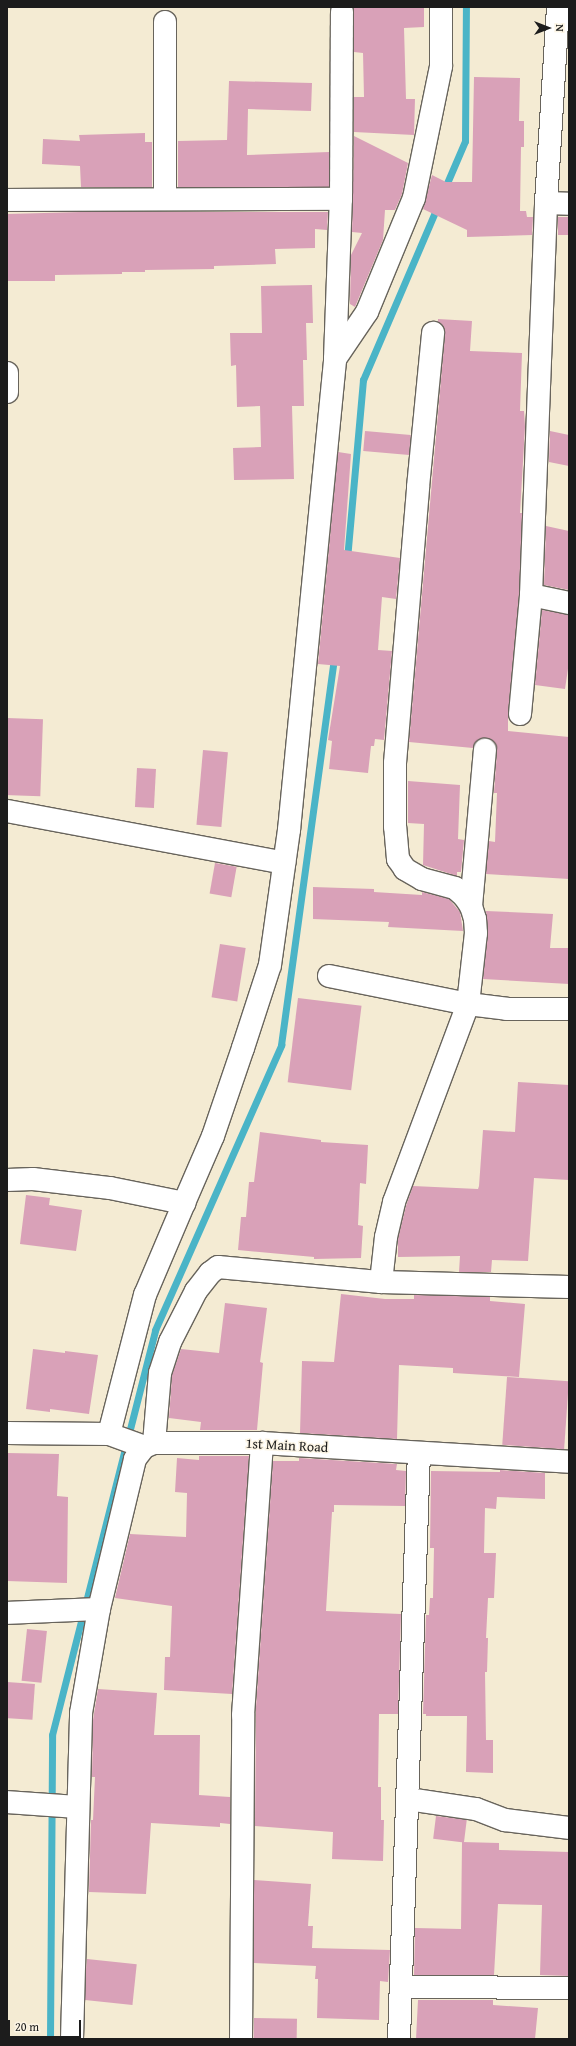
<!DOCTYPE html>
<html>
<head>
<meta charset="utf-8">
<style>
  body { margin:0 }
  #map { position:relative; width:576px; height:2046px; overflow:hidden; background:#f4ebd3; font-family:"Gentium Book Plus",serif }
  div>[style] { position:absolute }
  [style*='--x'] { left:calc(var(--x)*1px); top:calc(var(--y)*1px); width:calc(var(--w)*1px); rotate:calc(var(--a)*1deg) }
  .stream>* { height:7px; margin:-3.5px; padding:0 3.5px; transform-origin:3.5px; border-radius:3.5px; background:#4ab4c7 }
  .building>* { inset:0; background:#d9a1b8; transform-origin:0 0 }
  .roads { filter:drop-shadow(1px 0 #68645c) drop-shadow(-1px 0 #68645c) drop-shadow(0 1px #68645c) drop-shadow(0 -1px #68645c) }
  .minor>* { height:22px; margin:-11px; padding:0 11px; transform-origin:11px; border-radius:11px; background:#fff }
  .secondary>* { height:22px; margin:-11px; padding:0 11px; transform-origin:11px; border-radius:11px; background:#fff }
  span { translate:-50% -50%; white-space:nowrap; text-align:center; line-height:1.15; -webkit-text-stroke:3px #fcf5e5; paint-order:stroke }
  .street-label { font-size:14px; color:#1c1c1c }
  .frame { position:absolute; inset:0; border:8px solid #1c1c1c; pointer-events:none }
  .north { position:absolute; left:528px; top:8px; width:40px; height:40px; -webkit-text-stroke:3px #fcf5e5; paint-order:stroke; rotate:90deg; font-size:11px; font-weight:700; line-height:16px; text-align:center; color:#1c1c1c }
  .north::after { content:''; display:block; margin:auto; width:14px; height:18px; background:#1c1c1c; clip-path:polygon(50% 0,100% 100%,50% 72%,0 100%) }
  .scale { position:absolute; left:8px; top:2020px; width:73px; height:18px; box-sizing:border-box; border:2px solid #1c1c1c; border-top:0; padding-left:5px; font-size:12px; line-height:14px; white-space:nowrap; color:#1c1c1c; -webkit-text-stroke:3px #fcf5e5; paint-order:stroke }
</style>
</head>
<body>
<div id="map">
  <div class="stream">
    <i style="--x:444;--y:190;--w:53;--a:-66.8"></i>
    <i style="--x:465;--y:141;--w:134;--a:-89.6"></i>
    <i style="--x:347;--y:559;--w:180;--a:-84.9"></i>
    <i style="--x:363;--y:380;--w:188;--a:-66.8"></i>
    <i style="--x:50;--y:2039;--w:304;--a:-89.6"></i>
    <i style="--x:52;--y:1735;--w:418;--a:-75.7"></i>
    <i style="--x:155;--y:1330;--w:312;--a:-66.1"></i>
    <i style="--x:281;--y:1045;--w:393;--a:-82.2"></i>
  </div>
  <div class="building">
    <i style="clip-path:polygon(353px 7px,424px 7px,424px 27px,404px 28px,406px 99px,415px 99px,414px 135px,354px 132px,354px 97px,364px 97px,363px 53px,354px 52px)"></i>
    <i style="clip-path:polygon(474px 77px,520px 78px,519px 121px,524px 121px,524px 147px,521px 147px,520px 211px,526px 211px,527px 217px,533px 217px,532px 235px,467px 237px,467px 230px,423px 209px,432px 175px,446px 182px,472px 182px)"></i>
    <i style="clip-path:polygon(229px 81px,312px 83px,311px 111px,248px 109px,247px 155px,329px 152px,329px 187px,178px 187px,178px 141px,227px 140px)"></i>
    <i style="clip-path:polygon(145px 133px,145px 142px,152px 142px,152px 187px,81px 187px,80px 166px,42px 164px,43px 139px,80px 141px,79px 135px)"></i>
    <i style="clip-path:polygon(354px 136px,408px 163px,402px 194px,395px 210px,385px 210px,383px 240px,355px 307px,350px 304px,351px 255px,362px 233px,352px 232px)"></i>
    <i style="clip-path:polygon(81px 212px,328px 212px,327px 230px,315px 229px,315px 248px,275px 249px,276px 264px,214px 266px,214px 269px,145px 270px,145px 272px,122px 272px,122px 274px,55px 275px,55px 281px,7px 281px,7px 214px)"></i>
    <i style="left:558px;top:217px;width:11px;height:18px"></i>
    <i style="clip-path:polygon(312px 285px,313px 323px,306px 323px,307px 360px,303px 360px,304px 406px,292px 406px,294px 479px,234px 480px,233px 448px,261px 447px,260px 406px,237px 407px,236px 365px,231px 366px,230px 333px,262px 333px,261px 286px)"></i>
    <i style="clip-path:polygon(438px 319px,472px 321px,470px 351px,522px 353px,520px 411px,524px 411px,525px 427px,520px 513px,522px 513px,519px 594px,508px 713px,508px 731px,569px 737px,569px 879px,486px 874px,489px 841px,495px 842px,497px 793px,494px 793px,497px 751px,496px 745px,492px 740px,486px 738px,480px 739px,475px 743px,473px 748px,409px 742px,445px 334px,444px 328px,438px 322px)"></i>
    <i style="left:365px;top:431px;width:46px;height:20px;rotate:5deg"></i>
    <i style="clip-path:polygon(550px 431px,569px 435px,569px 466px,549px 462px)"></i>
    <i style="clip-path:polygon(338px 452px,351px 454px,344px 550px,400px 558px,396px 599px,382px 597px,378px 650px,392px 651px,384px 740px,375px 739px,374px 746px,371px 746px,368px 773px,329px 769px,332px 741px,328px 740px,340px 666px,318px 664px)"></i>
    <i style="clip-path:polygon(546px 526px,569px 531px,569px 590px,544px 585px)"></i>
    <i style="clip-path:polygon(542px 610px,569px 615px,569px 662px,565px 689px,535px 685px)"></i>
    <i style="left:7px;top:718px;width:36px;height:77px;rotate:2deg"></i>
    <i style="left:203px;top:750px;width:25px;height:75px;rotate:5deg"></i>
    <i style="left:137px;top:768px;width:19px;height:39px;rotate:3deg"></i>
    <i style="clip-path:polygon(408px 781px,460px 785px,458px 839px,464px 840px,461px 872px,457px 872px,457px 876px,423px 865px,424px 824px,408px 823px)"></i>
    <i style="left:215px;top:863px;width:22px;height:31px;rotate:10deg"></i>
    <i style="clip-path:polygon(313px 887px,374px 889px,374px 892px,422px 895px,422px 892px,449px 899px,460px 912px,463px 931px,388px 927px,389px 922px,313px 919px)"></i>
    <i style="clip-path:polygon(486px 911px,553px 914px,550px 948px,569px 948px,569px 984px,483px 979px,488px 934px)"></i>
    <i style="left:220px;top:944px;width:26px;height:54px;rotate:9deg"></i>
    <i style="left:298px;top:998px;width:64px;height:85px;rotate:7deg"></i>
    <i style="clip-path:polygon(518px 1082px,569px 1085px,569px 1180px,534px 1178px,528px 1261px,492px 1260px,491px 1272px,459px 1272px,460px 1256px,398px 1257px,398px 1239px,406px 1206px,413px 1186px,478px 1189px,479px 1186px,483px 1130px,515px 1132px)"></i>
    <i style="clip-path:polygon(260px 1132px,321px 1140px,321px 1142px,368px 1145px,366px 1184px,360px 1183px,358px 1225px,363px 1226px,361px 1258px,314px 1259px,314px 1257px,238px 1250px,241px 1217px,246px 1217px,249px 1182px,254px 1182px)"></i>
    <i style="clip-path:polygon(26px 1195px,50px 1198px,49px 1205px,82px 1210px,76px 1251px,20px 1244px)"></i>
    <i style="clip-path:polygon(341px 1294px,385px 1299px,414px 1299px,414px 1295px,490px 1297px,490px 1301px,525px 1304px,519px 1377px,453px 1373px,453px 1368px,399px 1365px,397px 1439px,300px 1433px,302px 1361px,334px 1362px)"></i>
    <i style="clip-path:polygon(225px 1303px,267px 1308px,260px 1362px,263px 1363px,257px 1430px,200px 1430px,201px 1422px,169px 1418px,172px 1375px,181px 1349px,219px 1353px)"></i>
    <i style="clip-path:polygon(33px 1349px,65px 1353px,65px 1351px,98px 1355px,89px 1414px,50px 1409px,50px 1412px,26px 1409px)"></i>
    <i style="left:507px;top:1377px;width:62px;height:68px;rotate:4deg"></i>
    <i style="clip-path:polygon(7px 1453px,59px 1454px,57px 1496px,68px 1497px,67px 1583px,7px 1581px)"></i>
    <i style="clip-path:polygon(199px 1456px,249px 1456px,232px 1694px,164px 1690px,165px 1657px,170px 1657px,172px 1606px,115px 1598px,130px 1534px,186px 1537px,187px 1493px,175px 1492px,177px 1458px,199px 1460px)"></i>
    <i style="clip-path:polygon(299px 1458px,397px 1464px,396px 1470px,406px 1471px,405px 1506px,334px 1505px,334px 1512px,332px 1512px,326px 1611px,401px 1614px,398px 1714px,379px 1714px,378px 1787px,381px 1787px,381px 1820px,384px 1820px,383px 1861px,332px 1859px,333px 1832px,255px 1826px,256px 1707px,273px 1461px,299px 1461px)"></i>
    <i style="clip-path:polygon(500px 1470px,545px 1473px,545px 1499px,497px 1497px,496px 1509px,485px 1508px,484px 1553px,496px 1553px,494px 1598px,488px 1598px,486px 1638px,488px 1638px,487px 1672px,485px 1672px,486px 1740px,493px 1740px,493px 1773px,466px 1772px,467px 1716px,426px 1716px,426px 1714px,423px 1714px,426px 1615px,429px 1615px,430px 1598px,433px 1598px,434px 1548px,430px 1548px,431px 1471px,500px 1472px)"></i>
    <i style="left:27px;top:1629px;width:20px;height:52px;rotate:6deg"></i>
    <i style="left:7px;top:1682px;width:28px;height:36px;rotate:4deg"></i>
    <i style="clip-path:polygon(98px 1689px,157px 1693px,154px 1735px,200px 1735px,199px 1795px,230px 1797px,230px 1824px,220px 1823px,220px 1827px,151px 1823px,146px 1894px,89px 1892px,91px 1820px,93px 1820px,95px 1777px,92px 1777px,93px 1720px)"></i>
    <i style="left:436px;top:1816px;width:31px;height:23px;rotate:7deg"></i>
    <i style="clip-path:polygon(462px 1842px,499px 1843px,499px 1850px,569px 1852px,569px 1976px,540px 1975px,542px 1905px,498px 1904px,494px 1975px,414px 1975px,415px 1928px,461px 1929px)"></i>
    <i style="clip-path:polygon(254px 1880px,311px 1884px,308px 1926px,313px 1926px,312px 1948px,390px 1950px,388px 1982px,380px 1981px,379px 2020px,317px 2018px,318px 1979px,315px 1979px,316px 1966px,254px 1963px)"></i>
    <i style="left:87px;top:1959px;width:50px;height:41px;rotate:6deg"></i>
    <i style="clip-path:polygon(418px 2000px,493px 2000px,493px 2005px,538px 2008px,535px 2039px,416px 2039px)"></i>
    <i style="left:254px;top:2018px;width:43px;height:21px;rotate:1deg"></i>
  </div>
  <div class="roads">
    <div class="minor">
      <i style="--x:165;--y:199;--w:177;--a:-90"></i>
      <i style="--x:7;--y:200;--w:334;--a:-0.2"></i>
      <i style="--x:341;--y:199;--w:187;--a:-89.7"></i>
      <i style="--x:546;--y:203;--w:196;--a:-86.5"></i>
      <i style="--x:335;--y:359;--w:57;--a:-55.8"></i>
      <i style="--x:367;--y:312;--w:123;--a:-67.6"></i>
      <i style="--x:414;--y:198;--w:135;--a:-78.4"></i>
      <i style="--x:441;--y:66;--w:59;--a:-90"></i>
      <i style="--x:7;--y:373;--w:19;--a:90"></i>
      <i style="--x:531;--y:595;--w:39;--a:12"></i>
      <i style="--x:520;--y:714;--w:120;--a:-84.7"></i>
      <i style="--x:531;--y:595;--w:392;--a:-87.8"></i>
      <i style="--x:546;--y:203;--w:23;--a:2"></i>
      <i style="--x:7;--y:811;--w:282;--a:10.6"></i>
      <i style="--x:471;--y:906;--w:157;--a:-84.9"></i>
      <i style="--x:329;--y:976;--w:142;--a:11.4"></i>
      <i style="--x:468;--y:1004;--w:39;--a:7"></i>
      <i style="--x:507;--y:1009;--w:62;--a:0"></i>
      <i style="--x:7;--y:1180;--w:26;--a:-2"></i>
      <i style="--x:33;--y:1179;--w:78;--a:6.7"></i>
      <i style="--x:110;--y:1188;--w:76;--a:11.5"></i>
      <i style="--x:184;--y:1203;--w:73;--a:-66.6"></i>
      <i style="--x:213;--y:1136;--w:93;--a:-71.2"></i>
      <i style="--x:243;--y:1048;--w:87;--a:-72"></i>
      <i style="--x:270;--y:965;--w:136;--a:-82"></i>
      <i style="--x:289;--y:830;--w:473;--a:-84.4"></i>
      <i style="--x:335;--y:359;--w:160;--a:-87.9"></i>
      <i style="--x:381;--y:1282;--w:45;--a:-83.7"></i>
      <i style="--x:386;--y:1237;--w:36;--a:-77"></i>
      <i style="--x:394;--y:1202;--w:211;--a:-69.5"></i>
      <i style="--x:468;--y:1004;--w:71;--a:-83.6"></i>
      <i style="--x:476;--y:933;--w:14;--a:-94"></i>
      <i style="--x:475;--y:919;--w:14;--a:-107"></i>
      <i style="--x:471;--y:906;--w:12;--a:-125"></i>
      <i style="--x:464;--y:896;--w:12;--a:-138"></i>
      <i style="--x:455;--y:888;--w:34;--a:-165"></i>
      <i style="--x:422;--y:879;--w:20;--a:-150"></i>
      <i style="--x:405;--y:869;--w:12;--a:-125"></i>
      <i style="--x:398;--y:859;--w:32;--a:-95"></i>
      <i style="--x:395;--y:827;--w:64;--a:-90"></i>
      <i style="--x:395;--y:763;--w:277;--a:-85.2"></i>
      <i style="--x:418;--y:487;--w:155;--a:-84.4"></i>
      <i style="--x:7;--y:1433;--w:102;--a:0.6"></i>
      <i style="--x:109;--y:1434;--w:37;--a:20"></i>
      <i style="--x:109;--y:1434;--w:144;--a:-75.5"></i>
      <i style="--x:145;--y:1295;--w:100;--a:-67"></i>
      <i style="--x:154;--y:1443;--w:70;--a:-85.1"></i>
      <i style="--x:160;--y:1373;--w:33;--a:-72"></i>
      <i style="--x:170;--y:1342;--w:57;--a:-63"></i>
      <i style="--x:196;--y:1291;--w:23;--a:-52"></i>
      <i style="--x:210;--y:1273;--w:10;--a:-37"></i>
      <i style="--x:218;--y:1267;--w:164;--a:5.3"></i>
      <i style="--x:381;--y:1282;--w:188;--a:1.5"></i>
      <i style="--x:408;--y:1799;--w:69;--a:8.4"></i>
      <i style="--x:476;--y:1809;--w:31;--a:21"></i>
      <i style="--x:505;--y:1820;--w:64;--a:7.1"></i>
      <i style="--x:7;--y:1802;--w:70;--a:4.1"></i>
      <i style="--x:401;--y:1987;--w:168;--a:0.3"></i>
      <i style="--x:72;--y:2039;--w:326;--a:-88.4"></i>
      <i style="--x:81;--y:1713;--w:106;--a:-80.2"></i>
      <i style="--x:241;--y:2039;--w:324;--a:-89.6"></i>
      <i style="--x:243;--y:1715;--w:273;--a:-86"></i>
      <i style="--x:399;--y:2039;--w:586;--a:-88.05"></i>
    </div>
    <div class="secondary">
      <i style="--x:7;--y:1613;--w:92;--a:-2.5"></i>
      <i style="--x:99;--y:1609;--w:154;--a:-76.5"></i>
      <i style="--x:135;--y:1459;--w:15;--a:-53"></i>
      <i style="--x:144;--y:1447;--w:11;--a:-22"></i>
      <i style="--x:154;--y:1443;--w:108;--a:0"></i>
      <i style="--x:262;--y:1443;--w:308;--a:3.5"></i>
    </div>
  </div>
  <div class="street-label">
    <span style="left:287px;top:1445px;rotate:3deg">1st Main Road</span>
  </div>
  <div class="frame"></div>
  <div class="north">N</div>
  <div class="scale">20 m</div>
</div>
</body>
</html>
